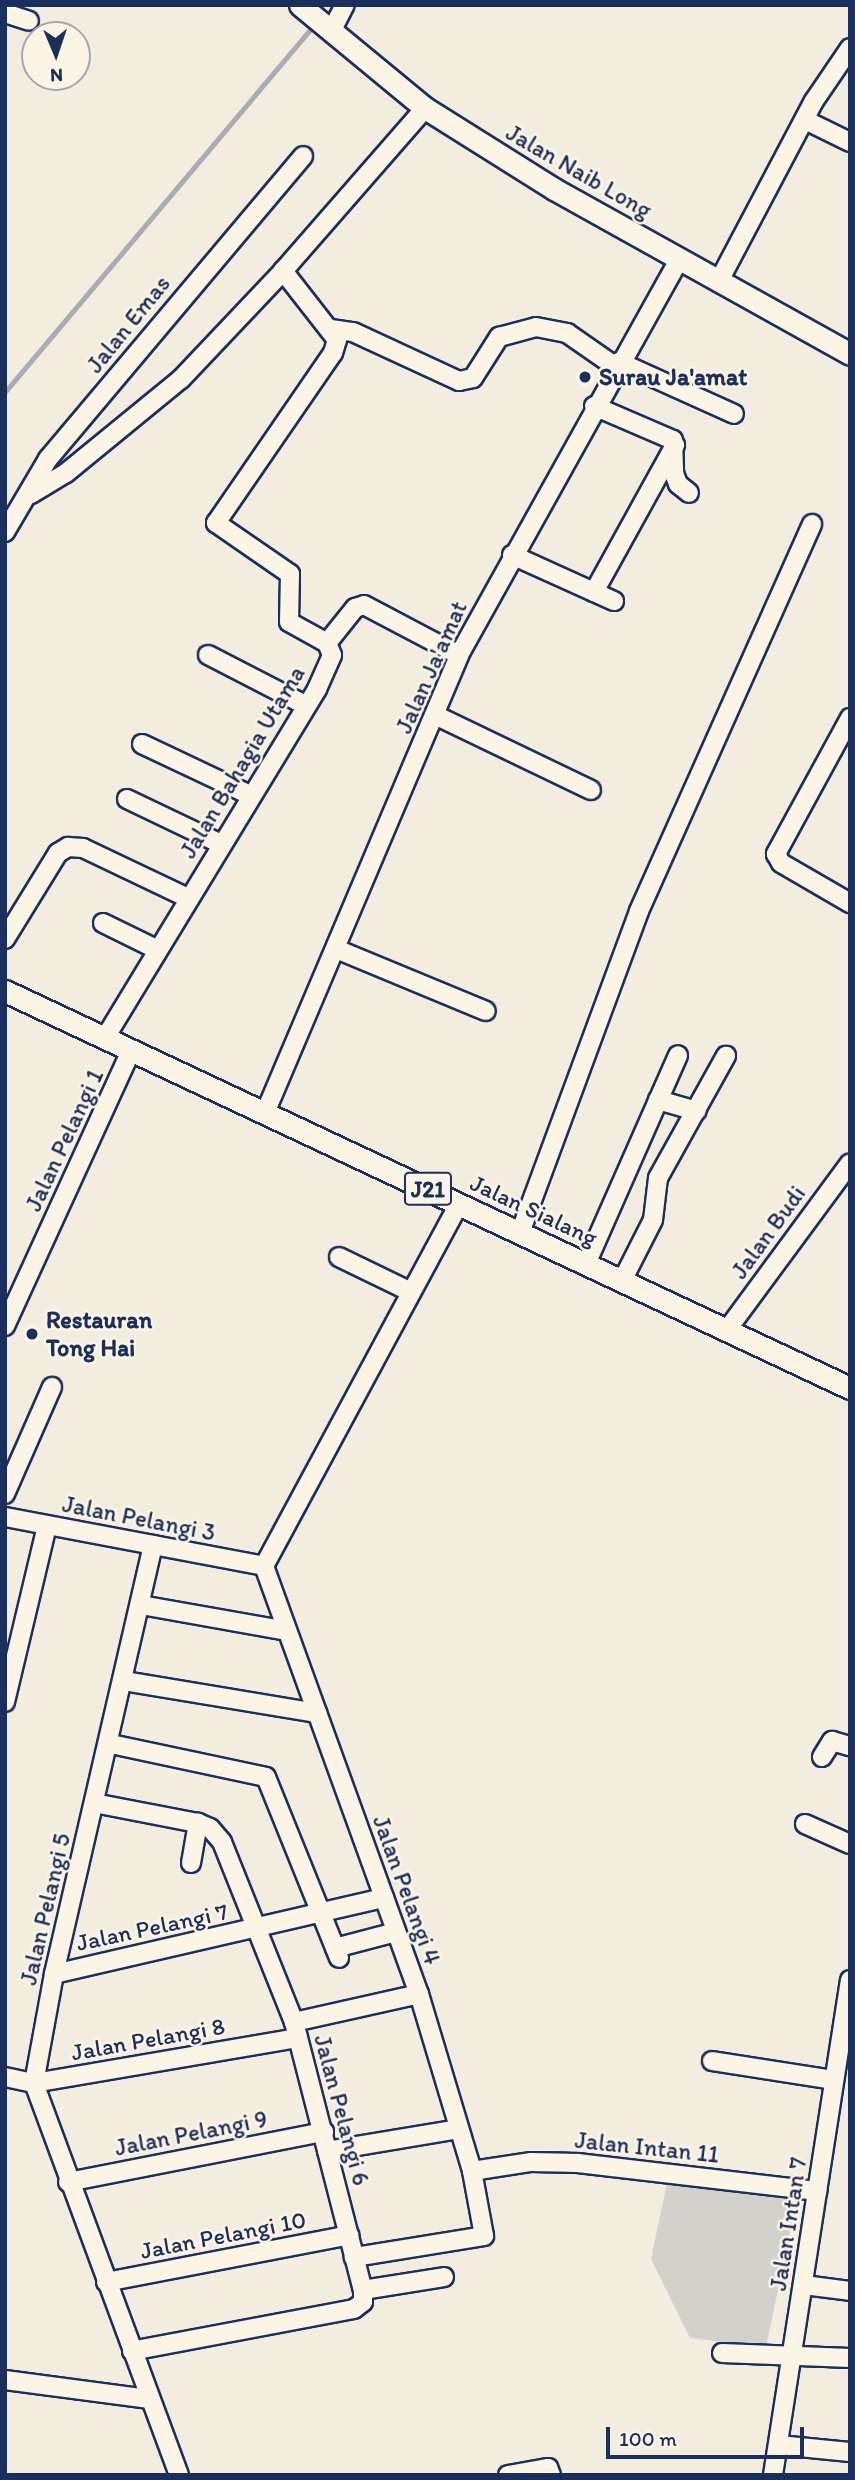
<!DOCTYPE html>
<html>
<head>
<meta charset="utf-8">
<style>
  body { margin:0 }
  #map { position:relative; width:855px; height:2480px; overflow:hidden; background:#f3ede0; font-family:Itim,sans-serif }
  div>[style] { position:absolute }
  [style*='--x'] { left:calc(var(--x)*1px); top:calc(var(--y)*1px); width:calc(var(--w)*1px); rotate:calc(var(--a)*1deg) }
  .green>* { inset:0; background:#d3d1cc }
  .stream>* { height:4.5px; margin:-2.25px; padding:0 2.25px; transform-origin:2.25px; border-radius:2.25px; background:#a9acb3 }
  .roads { filter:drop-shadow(2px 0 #1b2f5e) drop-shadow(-2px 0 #1b2f5e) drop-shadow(0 2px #1b2f5e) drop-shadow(0 -2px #1b2f5e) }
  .minor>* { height:18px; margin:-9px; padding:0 9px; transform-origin:9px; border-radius:9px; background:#fcf5e5 }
  .major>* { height:21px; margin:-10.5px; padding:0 10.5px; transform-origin:10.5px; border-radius:10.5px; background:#fcf5e5 }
  .dots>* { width:19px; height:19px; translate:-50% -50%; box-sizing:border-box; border:4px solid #fcf5e5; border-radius:50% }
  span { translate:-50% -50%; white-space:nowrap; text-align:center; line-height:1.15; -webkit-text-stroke:5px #fcf5e5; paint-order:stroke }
  .shield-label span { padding:2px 5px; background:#fcf5e5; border:2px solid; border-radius:5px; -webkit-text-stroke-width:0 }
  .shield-label { font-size:23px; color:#1b2f5e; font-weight:700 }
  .street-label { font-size:24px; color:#1b2f5e }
  .poi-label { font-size:24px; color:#1b2f5e; font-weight:700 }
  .left { translate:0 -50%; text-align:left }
  .frame { position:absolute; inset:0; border:7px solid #1b2f5e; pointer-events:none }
  .north { position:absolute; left:21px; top:21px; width:70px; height:70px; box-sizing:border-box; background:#fcf5e5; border:2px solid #a2a6af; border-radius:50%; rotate:178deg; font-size:19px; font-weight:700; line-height:28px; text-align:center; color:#1b2f5e }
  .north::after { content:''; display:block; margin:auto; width:24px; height:32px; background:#1b2f5e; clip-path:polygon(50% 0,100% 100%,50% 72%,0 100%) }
  .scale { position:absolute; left:606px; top:2427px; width:198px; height:32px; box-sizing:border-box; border:4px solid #1b2f5e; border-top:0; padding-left:9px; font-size:21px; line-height:24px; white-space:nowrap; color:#1b2f5e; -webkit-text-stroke:5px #fcf5e5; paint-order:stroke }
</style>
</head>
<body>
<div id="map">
  <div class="green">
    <i style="clip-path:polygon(667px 2183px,797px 2199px,766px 2347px,690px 2338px,651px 2259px)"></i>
  </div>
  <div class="stream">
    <i style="--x:5;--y:392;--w:478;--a:-49.9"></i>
  </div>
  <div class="roads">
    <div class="minor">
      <i style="--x:5;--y:13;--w:25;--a:18"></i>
      <i style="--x:332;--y:30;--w:28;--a:-63"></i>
      <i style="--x:805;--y:120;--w:50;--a:26.1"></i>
      <i style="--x:720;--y:279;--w:201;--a:-62.2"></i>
      <i style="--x:814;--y:101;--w:64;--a:-55.8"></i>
      <i style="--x:331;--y:329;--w:22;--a:8"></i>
      <i style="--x:353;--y:332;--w:117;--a:24.8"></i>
      <i style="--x:459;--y:381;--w:14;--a:-12"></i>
      <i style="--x:473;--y:378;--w:49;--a:-57.6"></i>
      <i style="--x:499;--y:337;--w:38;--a:-15"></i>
      <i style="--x:536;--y:327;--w:32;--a:11"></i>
      <i style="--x:567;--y:333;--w:60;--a:34.8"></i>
      <i style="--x:619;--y:362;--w:126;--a:24.3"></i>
      <i style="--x:594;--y:406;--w:86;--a:23.3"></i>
      <i style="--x:673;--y:440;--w:33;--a:88"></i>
      <i style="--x:674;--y:473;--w:12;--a:70"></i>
      <i style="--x:678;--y:484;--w:14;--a:39"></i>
      <i style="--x:31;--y:494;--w:41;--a:-31"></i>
      <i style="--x:66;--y:473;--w:149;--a:-39.3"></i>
      <i style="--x:181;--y:379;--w:149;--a:-46.6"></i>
      <i style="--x:283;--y:271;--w:216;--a:-48.9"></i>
      <i style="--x:5;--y:532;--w:85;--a:-59.5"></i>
      <i style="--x:48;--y:459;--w:396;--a:-49.9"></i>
      <i style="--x:512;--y:555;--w:112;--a:24.3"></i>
      <i style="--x:594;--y:592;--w:168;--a:-61.1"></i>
      <i style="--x:327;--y:643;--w:45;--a:-51.3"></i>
      <i style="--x:355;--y:608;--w:9;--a:-18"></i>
      <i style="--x:364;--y:605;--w:107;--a:27.8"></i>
      <i style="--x:208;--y:655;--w:109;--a:27.3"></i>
      <i style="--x:435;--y:715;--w:173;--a:25.7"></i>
      <i style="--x:850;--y:718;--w:155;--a:118.6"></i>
      <i style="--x:776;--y:854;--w:10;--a:61"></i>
      <i style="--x:781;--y:863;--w:80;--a:30.1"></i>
      <i style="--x:142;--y:744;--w:119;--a:25.3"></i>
      <i style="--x:127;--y:799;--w:104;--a:25.6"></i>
      <i style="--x:103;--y:923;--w:61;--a:26.1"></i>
      <i style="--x:5;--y:939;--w:101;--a:-58.4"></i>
      <i style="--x:58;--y:853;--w:12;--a:-31"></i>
      <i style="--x:68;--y:847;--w:15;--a:4"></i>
      <i style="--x:83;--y:848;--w:116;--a:25.5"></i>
      <i style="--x:336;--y:949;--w:162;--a:22.5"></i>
      <i style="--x:105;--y:1038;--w:408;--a:-58.7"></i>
      <i style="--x:317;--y:689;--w:37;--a:-66"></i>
      <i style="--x:332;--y:655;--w:13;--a:-113"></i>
      <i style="--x:327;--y:643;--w:43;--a:-151.1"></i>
      <i style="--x:289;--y:622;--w:48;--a:-88.8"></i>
      <i style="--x:290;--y:574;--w:90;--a:-145.4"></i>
      <i style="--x:216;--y:523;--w:206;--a:-55.5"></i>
      <i style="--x:333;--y:353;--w:14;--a:-73"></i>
      <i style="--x:337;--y:340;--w:88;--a:-128"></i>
      <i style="--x:658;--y:1100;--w:40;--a:16"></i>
      <i style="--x:265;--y:1113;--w:497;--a:-67"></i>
      <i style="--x:459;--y:655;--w:453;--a:-60.9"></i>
      <i style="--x:520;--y:1233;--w:343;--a:-69.7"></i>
      <i style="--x:639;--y:911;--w:424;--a:-65.9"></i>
      <i style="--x:339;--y:1257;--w:80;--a:25.9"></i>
      <i style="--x:586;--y:1264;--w:228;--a:-66.2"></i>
      <i style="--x:622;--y:1281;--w:68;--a:-63.1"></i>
      <i style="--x:653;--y:1220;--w:42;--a:-83.2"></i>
      <i style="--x:658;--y:1178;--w:140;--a:-60.9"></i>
      <i style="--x:5;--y:1326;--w:302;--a:-65.4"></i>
      <i style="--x:727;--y:1330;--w:207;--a:-53.6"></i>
      <i style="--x:5;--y:1494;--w:117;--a:-66.3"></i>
      <i style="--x:5;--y:1517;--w:264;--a:10.7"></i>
      <i style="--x:153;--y:1545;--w:440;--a:103"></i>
      <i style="--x:54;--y:1974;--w:111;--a:100.4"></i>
      <i style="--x:34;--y:2083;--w:418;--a:69.7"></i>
      <i style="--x:264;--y:1566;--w:455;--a:70.1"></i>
      <i style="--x:419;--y:1994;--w:185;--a:73.3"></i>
      <i style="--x:472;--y:2171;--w:66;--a:79.5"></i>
      <i style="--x:484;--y:2236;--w:132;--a:170.8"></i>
      <i style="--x:264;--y:1566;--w:411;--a:-61.7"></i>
      <i style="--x:141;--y:1605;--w:148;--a:10.1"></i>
      <i style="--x:124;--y:1681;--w:196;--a:9.4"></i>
      <i style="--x:5;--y:1702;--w:181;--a:-76.6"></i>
      <i style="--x:111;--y:1744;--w:158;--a:12"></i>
      <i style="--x:266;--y:1777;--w:195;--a:68"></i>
      <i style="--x:822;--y:1757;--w:19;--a:-58"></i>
      <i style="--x:832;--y:1741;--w:19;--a:16"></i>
      <i style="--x:94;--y:1803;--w:106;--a:10.9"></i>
      <i style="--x:198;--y:1823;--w:13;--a:23"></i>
      <i style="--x:210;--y:1828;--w:18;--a:49"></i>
      <i style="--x:222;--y:1842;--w:194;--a:68.2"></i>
      <i style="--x:294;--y:2022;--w:277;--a:75.6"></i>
      <i style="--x:363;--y:2290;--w:12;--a:90"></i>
      <i style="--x:363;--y:2302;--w:11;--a:142"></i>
      <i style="--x:354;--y:2309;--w:226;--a:169.3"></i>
      <i style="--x:805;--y:1824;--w:49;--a:24"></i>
      <i style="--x:191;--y:1863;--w:41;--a:-80.1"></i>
      <i style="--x:335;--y:1948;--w:63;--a:-14.7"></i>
      <i style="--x:54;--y:1974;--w:339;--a:-13"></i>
      <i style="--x:294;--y:2022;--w:128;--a:-12.6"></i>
      <i style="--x:712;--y:2061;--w:123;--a:8.9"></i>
      <i style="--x:5;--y:2077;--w:30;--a:12"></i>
      <i style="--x:34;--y:2083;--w:268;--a:-9.7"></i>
      <i style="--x:327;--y:2151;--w:133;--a:-9.5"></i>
      <i style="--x:472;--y:2171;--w:60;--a:-8.7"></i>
      <i style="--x:531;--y:2162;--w:47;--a:1.2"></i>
      <i style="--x:578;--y:2163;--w:241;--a:6.7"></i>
      <i style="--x:68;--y:2182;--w:261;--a:-11.1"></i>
      <i style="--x:106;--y:2282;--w:248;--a:-10.9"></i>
      <i style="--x:804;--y:2285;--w:46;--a:7.4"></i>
      <i style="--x:363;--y:2290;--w:82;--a:-9.1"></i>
      <i style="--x:722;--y:2353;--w:128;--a:2.2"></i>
      <i style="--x:5;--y:2380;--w:146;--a:7.5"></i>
      <i style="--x:779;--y:2445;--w:71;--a:5.6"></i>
      <i style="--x:508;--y:2475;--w:41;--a:-9.9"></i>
      <i style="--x:548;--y:2468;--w:8;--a:67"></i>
      <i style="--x:773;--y:2475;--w:501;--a:-81.16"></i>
    </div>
    <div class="major">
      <i style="--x:300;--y:5;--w:162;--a:39.5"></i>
      <i style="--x:425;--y:108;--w:152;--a:32.1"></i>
      <i style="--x:554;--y:189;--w:339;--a:29.1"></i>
      <i style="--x:5;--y:991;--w:934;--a:25.17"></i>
    </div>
  </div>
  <div class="dots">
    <i style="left:585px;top:377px;background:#1b2f5e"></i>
    <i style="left:32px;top:1334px;background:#1b2f5e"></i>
  </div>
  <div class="shield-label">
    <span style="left:428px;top:1189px">J21</span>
  </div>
  <div class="street-label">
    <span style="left:579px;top:171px;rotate:30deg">Jalan Naib Long</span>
    <span style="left:128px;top:324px;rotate:-51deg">Jalan Emas</span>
    <span style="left:431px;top:667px;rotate:-66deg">Jalan Ja'amat</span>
    <span style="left:242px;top:762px;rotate:-59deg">Jalan Bahagia Utama</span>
    <span style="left:64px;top:1140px;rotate:-65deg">Jalan Pelangi 1</span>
    <span style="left:534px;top:1210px;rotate:25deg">Jalan Sialang</span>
    <span style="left:768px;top:1232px;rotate:-54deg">Jalan Budi</span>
    <span style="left:139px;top:1518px;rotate:11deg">Jalan Pelangi 3</span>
    <span style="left:407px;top:1890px;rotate:70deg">Jalan Pelangi 4</span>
    <span style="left:45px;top:1909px;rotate:-77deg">Jalan Pelangi 5</span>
    <span style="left:152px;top:1927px;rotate:-12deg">Jalan Pelangi 7</span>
    <span style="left:148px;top:2039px;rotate:-10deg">Jalan Pelangi 8</span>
    <span style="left:342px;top:2110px;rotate:75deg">Jalan Pelangi 6</span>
    <span style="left:191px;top:2133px;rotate:-11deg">Jalan Pelangi 9</span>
    <span style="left:647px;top:2147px;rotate:6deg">Jalan Intan 11</span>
    <span style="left:788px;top:2224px;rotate:-81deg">Jalan Intan 7</span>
    <span style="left:223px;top:2235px;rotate:-11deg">Jalan Pelangi 10</span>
  </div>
  <div class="poi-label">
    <span class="left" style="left:599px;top:377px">Surau Ja'amat</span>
    <span class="left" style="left:46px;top:1334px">Restauran<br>Tong Hai</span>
  </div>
  <div class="frame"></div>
  <div class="north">N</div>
  <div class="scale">100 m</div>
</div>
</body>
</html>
